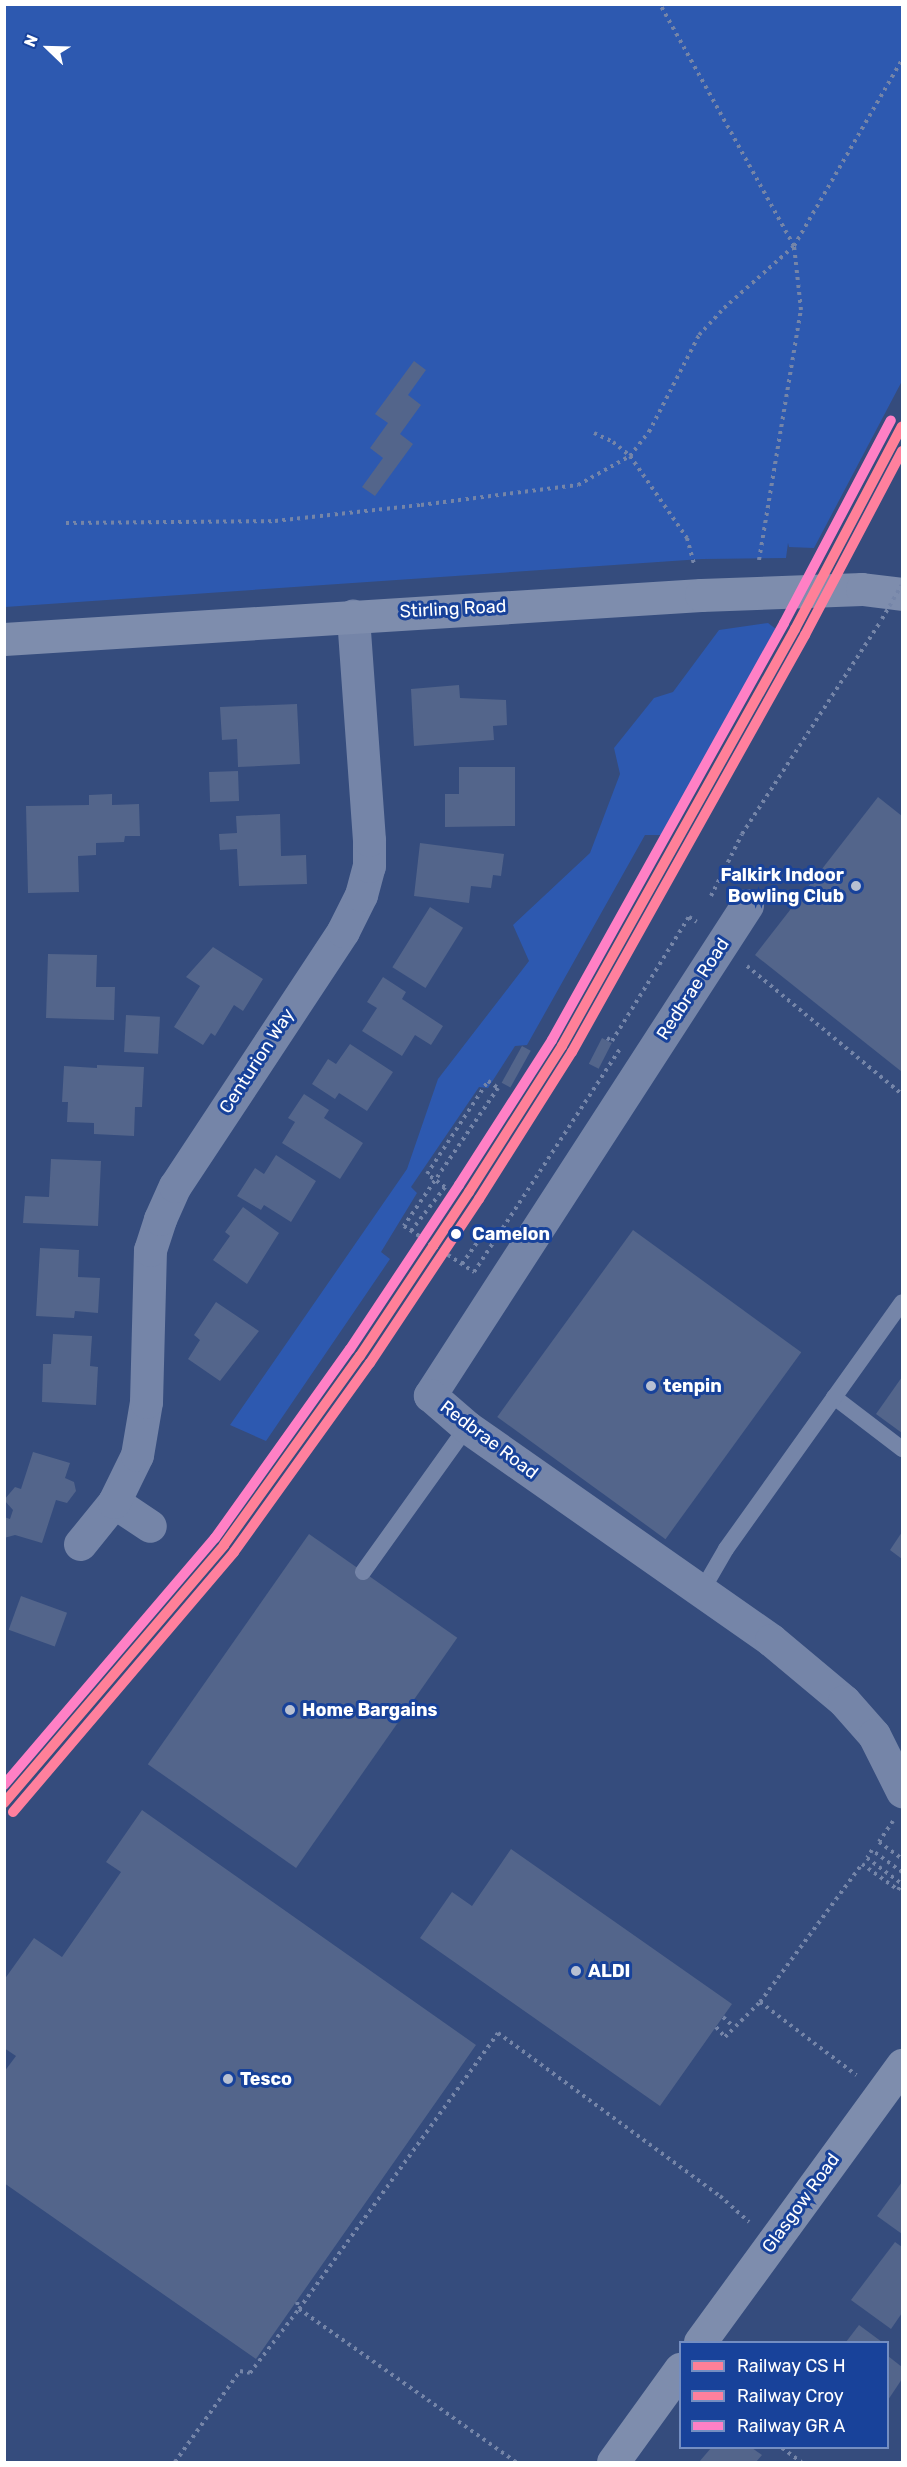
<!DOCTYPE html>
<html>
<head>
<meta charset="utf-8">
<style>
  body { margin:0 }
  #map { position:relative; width:907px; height:2467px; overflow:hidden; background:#354c7d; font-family:Rubik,sans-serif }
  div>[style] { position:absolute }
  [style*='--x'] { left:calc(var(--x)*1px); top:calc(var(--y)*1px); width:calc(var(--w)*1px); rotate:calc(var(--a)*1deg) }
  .green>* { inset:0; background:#2d59b0 }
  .building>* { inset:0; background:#53658b; transform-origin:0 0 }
  .path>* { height:4px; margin-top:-2px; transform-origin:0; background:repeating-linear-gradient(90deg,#7585a8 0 3px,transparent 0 7.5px) }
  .service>* { height:16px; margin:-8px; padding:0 8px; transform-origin:8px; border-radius:8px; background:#7585a8 }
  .minor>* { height:33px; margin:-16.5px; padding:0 16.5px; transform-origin:16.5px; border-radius:16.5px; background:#7585a8 }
  .primary>* { height:33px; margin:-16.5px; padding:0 16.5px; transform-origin:16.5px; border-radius:16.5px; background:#7e8dad }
  .path-bridge>* { height:4px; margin-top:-2px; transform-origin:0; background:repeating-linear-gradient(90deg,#7585a8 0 3px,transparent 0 7.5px) }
  .rail-1>* { height:10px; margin:-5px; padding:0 5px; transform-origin:5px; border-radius:5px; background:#ff8098 }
  .rail-2>* { height:10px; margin:-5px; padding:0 5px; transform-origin:5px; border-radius:5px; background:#ff809d }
  .rail-3>* { height:10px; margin:-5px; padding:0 5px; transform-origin:5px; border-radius:5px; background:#ff80c5 }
  .dots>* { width:16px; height:16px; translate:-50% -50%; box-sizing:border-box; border:3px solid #18429a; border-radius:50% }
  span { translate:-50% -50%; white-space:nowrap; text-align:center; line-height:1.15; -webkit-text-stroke:6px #18429a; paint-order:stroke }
  .street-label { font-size:18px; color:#fff }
  .poi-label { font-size:18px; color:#fff; font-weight:700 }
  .right { translate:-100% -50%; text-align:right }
  .left { translate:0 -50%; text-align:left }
  .stop-label { font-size:18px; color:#fff; font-weight:700 }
  .frame { position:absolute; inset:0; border:6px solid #fff; pointer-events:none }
  .legend { position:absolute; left:679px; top:2341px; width:210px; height:108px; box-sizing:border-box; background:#18429a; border:2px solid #748ec2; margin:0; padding:8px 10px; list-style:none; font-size:18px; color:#fff }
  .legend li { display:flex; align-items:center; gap:12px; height:30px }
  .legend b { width:30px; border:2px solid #748ec2 }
  .north { position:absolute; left:18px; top:18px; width:60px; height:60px; -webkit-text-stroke:4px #18429a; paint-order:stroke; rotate:293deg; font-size:16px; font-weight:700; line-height:24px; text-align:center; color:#fff }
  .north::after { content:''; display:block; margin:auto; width:21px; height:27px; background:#fff; clip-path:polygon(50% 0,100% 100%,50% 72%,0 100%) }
</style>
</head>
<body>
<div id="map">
  <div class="green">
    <i style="clip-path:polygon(4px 5px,902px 5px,902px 381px,814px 548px,789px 547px,788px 543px,786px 558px,702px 559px,5px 607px)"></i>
    <i style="clip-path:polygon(768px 623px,776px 629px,663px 835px,645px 835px,527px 1045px,515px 1046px,488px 1088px,479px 1087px,411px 1187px,417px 1193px,381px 1252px,390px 1259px,266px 1441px,230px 1425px,407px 1169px,438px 1079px,529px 961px,513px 925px,590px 853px,620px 774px,614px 748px,654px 698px,673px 692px,719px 630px)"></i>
  </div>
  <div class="building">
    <i style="clip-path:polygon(414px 361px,426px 370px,408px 395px,421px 405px,400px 434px,413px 444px,375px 496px,362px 487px,383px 458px,370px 448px,388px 423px,375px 414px)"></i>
    <i style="clip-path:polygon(459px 685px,460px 698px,506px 700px,507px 725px,493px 726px,494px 740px,414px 746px,411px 689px)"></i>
    <i style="clip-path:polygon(297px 704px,300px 764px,238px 767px,237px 739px,222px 740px,220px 707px)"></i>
    <i style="clip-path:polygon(459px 767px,515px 767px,515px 826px,445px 827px,445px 794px,459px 794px)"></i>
    <i style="left:238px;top:771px;width:30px;height:29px;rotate:88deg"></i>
    <i style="clip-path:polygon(112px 794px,112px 805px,139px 804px,140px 836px,125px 836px,124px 842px,96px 843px,96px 855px,78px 856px,79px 892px,28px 893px,26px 806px,89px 805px,89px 795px)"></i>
    <i style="clip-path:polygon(878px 797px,902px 816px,902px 1072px,755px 955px)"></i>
    <i style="clip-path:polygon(280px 814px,281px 856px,306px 855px,307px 884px,239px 886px,237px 849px,220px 850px,219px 834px,237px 833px,236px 816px)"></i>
    <i style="clip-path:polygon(420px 843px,504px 854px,501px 876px,493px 875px,491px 888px,471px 886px,469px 903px,414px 896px)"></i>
    <i style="left:430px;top:907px;width:39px;height:71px;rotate:32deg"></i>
    <i style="clip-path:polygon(213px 947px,263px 979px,243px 1011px,234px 1005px,215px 1036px,211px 1033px,203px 1045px,174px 1027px,200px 986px,186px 977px)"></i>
    <i style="clip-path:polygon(48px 954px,97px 955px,96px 987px,115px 987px,114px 1020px,46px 1018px)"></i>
    <i style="clip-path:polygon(383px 977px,406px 992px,402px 999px,443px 1026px,431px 1045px,415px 1035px,402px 1056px,362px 1031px,377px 1008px,367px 1002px)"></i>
    <i style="left:126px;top:1015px;width:34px;height:37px;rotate:3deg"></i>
    <i style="left:602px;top:1038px;width:11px;height:29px;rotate:27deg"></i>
    <i style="clip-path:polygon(350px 1044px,393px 1072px,367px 1111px,339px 1093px,335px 1099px,312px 1084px,328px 1059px,336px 1064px)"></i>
    <i style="left:522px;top:1046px;width:10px;height:42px;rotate:29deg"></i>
    <i style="clip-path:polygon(97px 1065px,144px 1067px,142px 1107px,135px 1107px,134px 1136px,94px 1134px,94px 1123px,67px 1122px,68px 1102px,62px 1102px,64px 1066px,97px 1068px)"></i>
    <i style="clip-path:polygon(304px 1094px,329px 1110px,324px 1118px,363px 1143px,340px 1179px,282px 1143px,295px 1122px,288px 1118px)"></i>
    <i style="clip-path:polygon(276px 1155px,316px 1181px,291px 1222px,264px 1205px,261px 1210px,237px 1196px,255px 1168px,264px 1174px)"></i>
    <i style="clip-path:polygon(51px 1159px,101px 1161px,98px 1226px,23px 1223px,25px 1196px,49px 1197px)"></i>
    <i style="clip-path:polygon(243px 1207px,279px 1233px,247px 1284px,213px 1260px,230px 1236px,225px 1232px)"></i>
    <i style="left:633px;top:1230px;width:208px;height:231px;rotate:36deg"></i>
    <i style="clip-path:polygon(40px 1248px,79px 1250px,78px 1277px,100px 1278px,98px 1313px,75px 1311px,74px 1318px,36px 1316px)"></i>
    <i style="clip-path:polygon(216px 1302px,259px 1331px,220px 1381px,188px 1359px,200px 1340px,194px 1335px)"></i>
    <i style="clip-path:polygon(53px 1334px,92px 1336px,90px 1366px,98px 1367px,96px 1405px,42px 1402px,43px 1364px,51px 1364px)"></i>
    <i style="clip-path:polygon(902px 1377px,902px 1433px,876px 1414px)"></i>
    <i style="clip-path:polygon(33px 1452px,70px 1463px,65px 1478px,74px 1482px,76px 1491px,67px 1503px,56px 1500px,42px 1543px,15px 1535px,4px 1538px,4px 1517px,10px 1519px,13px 1510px,4px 1500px,15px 1487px,21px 1489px)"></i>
    <i style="clip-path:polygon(902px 1532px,902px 1559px,890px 1550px)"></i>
    <i style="left:309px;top:1534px;width:181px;height:281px;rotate:35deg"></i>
    <i style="left:21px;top:1596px;width:49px;height:36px;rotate:20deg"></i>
    <i style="clip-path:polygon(142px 1810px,476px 2045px,256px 2359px,4px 2183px,4px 2072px,16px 2056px,4px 2048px,4px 1980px,34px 1938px,62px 1957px,121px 1872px,106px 1862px)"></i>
    <i style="clip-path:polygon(511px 1849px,732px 2004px,660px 2106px,420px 1938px,452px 1892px,472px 1906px)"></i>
    <i style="clip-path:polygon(902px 2182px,902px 2234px,877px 2216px)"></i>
    <i style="clip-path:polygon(895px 2242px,902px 2247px,902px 2313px,891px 2329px,851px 2300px)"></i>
    <i style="clip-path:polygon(859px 2325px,882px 2342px,846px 2342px)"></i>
    <i style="clip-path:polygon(888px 2356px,902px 2367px,902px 2379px,888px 2400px)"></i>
    <i style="clip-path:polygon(711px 2448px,752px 2448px,762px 2455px,756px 2462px,699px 2462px)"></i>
  </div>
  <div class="path">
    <i style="--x:594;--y:433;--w:21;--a:25"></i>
    <i style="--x:613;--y:442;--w:22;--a:39"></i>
    <i style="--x:630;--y:456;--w:100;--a:55.2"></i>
    <i style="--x:687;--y:538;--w:28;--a:75"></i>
    <i style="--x:66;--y:523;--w:209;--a:-0.5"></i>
    <i style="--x:275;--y:521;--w:147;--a:-6.3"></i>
    <i style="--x:421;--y:505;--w:158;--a:-7.3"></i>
    <i style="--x:578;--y:485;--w:60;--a:-29.1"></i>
    <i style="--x:630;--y:456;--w:31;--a:-52"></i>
    <i style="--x:649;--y:432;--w:109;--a:-62.7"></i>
    <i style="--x:699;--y:335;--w:37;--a:-47"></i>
    <i style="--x:724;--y:308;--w:94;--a:-41.5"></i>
    <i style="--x:794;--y:246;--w:277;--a:-119"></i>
    <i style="--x:759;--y:560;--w:254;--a:-80.5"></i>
    <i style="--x:801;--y:310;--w:64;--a:-96.2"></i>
    <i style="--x:794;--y:246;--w:215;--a:-59.9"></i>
    <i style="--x:711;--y:896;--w:69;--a:-63.4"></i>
    <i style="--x:742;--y:834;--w:253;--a:-56.9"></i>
    <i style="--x:747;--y:966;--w:201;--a:39.6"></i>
    <i style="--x:607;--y:1038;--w:6;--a:31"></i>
    <i style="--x:612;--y:1041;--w:146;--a:-58.2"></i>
    <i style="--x:689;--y:917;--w:9;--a:32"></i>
    <i style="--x:411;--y:1231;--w:56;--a:-52.3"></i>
    <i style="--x:445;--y:1187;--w:22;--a:-144"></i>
    <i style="--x:462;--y:1264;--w:42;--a:-54.8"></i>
    <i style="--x:893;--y:1821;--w:25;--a:124"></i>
    <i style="--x:879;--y:1842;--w:29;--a:36"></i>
    <i style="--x:902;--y:1872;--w:37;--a:-144"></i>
    <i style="--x:872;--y:1850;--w:9;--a:122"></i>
    <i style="--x:867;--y:1858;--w:44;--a:36.6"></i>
    <i style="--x:760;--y:2002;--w:121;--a:37.2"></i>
    <i style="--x:723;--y:2017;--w:13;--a:42"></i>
    <i style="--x:716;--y:2027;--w:13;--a:48"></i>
    <i style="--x:725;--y:2037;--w:49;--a:-45"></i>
    <i style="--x:760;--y:2002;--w:172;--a:-53.5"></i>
    <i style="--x:862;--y:1864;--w:44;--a:35.8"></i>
    <i style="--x:898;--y:1890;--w:7;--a:-56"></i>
    <i style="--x:297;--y:2302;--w:7;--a:74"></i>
    <i style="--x:299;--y:2309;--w:266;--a:35.2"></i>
    <i style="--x:782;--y:2448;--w:24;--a:36"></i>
    <i style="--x:175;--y:2462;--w:112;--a:-54.5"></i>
    <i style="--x:240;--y:2371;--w:10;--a:11"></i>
    <i style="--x:250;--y:2373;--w:81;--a:-52.6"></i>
    <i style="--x:299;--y:2309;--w:340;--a:-54.2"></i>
    <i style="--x:498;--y:2033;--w:275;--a:36.3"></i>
    <i style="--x:720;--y:2196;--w:39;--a:42"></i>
  </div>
  <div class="service">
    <i style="--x:834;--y:1397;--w:86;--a:37.4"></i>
    <i style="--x:363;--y:1572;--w:178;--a:-54.4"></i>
    <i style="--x:700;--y:1594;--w:52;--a:-60"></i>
    <i style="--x:726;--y:1549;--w:303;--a:-54.5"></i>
  </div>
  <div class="minor">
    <i style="--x:747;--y:905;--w:584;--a:122.9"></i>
    <i style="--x:430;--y:1395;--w:49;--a:40.9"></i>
    <i style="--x:467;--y:1427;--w:371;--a:35"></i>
    <i style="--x:771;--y:1640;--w:95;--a:39.9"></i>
    <i style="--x:844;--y:1701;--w:45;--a:48.6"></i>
    <i style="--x:874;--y:1735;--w:63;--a:63.4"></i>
    <i style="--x:114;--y:1502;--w:43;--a:33.7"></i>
    <i style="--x:80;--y:1544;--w:54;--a:-51"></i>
    <i style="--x:114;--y:1502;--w:52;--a:-63.9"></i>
    <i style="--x:137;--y:1455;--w:54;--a:-80.4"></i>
    <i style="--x:146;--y:1402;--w:152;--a:-88.5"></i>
    <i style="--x:150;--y:1250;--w:33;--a:-72"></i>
    <i style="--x:160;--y:1219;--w:36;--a:-66"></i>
    <i style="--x:175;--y:1186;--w:305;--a:-56.6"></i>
    <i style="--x:343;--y:931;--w:40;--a:-63.4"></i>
    <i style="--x:361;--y:895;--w:30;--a:-75"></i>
    <i style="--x:369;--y:866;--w:26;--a:-90"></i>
    <i style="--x:369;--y:840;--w:225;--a:-94.1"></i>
  </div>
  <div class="primary">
    <i style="--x:4;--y:639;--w:698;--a:-3.61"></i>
    <i style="--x:701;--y:595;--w:161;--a:-2.1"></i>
    <i style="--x:862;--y:589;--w:40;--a:7.1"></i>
    <i style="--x:700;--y:2342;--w:343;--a:-53.9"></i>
    <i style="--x:613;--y:2462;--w:115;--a:-54.2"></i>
  </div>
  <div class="path-bridge">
    <i style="--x:882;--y:619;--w:39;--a:-60"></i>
    <i style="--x:427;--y:1174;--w:111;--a:-56.7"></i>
    <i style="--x:488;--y:1081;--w:12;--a:35"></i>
    <i style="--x:498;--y:1088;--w:167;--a:124.3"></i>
    <i style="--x:404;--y:1226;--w:84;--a:33.3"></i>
    <i style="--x:474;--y:1272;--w:269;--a:-56.8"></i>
  </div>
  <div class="rail-1">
    <i style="--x:4;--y:1803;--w:339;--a:-49.5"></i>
    <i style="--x:224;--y:1545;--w:233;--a:-54.3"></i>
    <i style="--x:360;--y:1356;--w:197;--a:-56.4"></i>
    <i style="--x:469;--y:1192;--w:173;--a:-57.5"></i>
    <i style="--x:562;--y:1046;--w:478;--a:-60.8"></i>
    <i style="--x:795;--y:629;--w:229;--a:-62.2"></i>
  </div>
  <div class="rail-2">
    <i style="--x:13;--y:1812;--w:341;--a:-49.6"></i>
    <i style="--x:234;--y:1552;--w:233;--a:-54.3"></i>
    <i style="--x:370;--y:1363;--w:197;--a:-56.4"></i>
    <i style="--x:479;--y:1199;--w:174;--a:-57.7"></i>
    <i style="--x:572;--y:1052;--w:478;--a:-60.8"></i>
    <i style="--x:805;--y:635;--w:208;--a:-62.2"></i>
  </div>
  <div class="rail-3">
    <i style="--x:4;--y:1785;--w:325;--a:-49.5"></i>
    <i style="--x:215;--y:1538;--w:232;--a:-54.5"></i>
    <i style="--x:350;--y:1349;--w:197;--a:-56.4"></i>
    <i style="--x:459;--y:1185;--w:172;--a:-57.3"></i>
    <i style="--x:552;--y:1040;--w:477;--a:-60.9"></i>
    <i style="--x:784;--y:623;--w:229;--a:-62.2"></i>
  </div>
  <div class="dots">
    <i style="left:856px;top:886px;background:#b8c0d2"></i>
    <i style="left:456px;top:1234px;background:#fff"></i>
    <i style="left:651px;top:1386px;background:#b8c0d2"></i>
    <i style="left:290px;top:1710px;background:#b8c0d2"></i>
    <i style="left:576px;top:1971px;background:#b8c0d2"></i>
    <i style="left:228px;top:2079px;background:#b8c0d2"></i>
  </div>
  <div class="street-label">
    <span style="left:453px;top:609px;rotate:-3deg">Stirling Road</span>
    <span style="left:693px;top:989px;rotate:-57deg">Redbrae Road</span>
    <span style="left:257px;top:1061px;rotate:-57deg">Centurion Way</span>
    <span style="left:489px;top:1440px;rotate:37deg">Redbrae Road</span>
    <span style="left:801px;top:2203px;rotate:-54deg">Glasgow Road</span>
  </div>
  <div class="poi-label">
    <span class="right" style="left:844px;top:886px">Falkirk Indoor<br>Bowling Club</span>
    <span class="left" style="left:663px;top:1386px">tenpin</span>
    <span class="left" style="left:302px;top:1710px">Home Bargains</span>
    <span class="left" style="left:588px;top:1971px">ALDI</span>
    <span class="left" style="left:240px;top:2079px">Tesco</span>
  </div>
  <div class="stop-label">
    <span class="left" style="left:472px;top:1234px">Camelon</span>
  </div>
  <div class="frame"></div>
  <ul class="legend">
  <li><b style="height:8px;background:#ff8098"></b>Railway CS H</li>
  <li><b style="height:8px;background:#ff809d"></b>Railway Croy</li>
  <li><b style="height:8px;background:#ff80c5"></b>Railway GR A</li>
  </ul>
  <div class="north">N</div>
</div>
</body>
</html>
